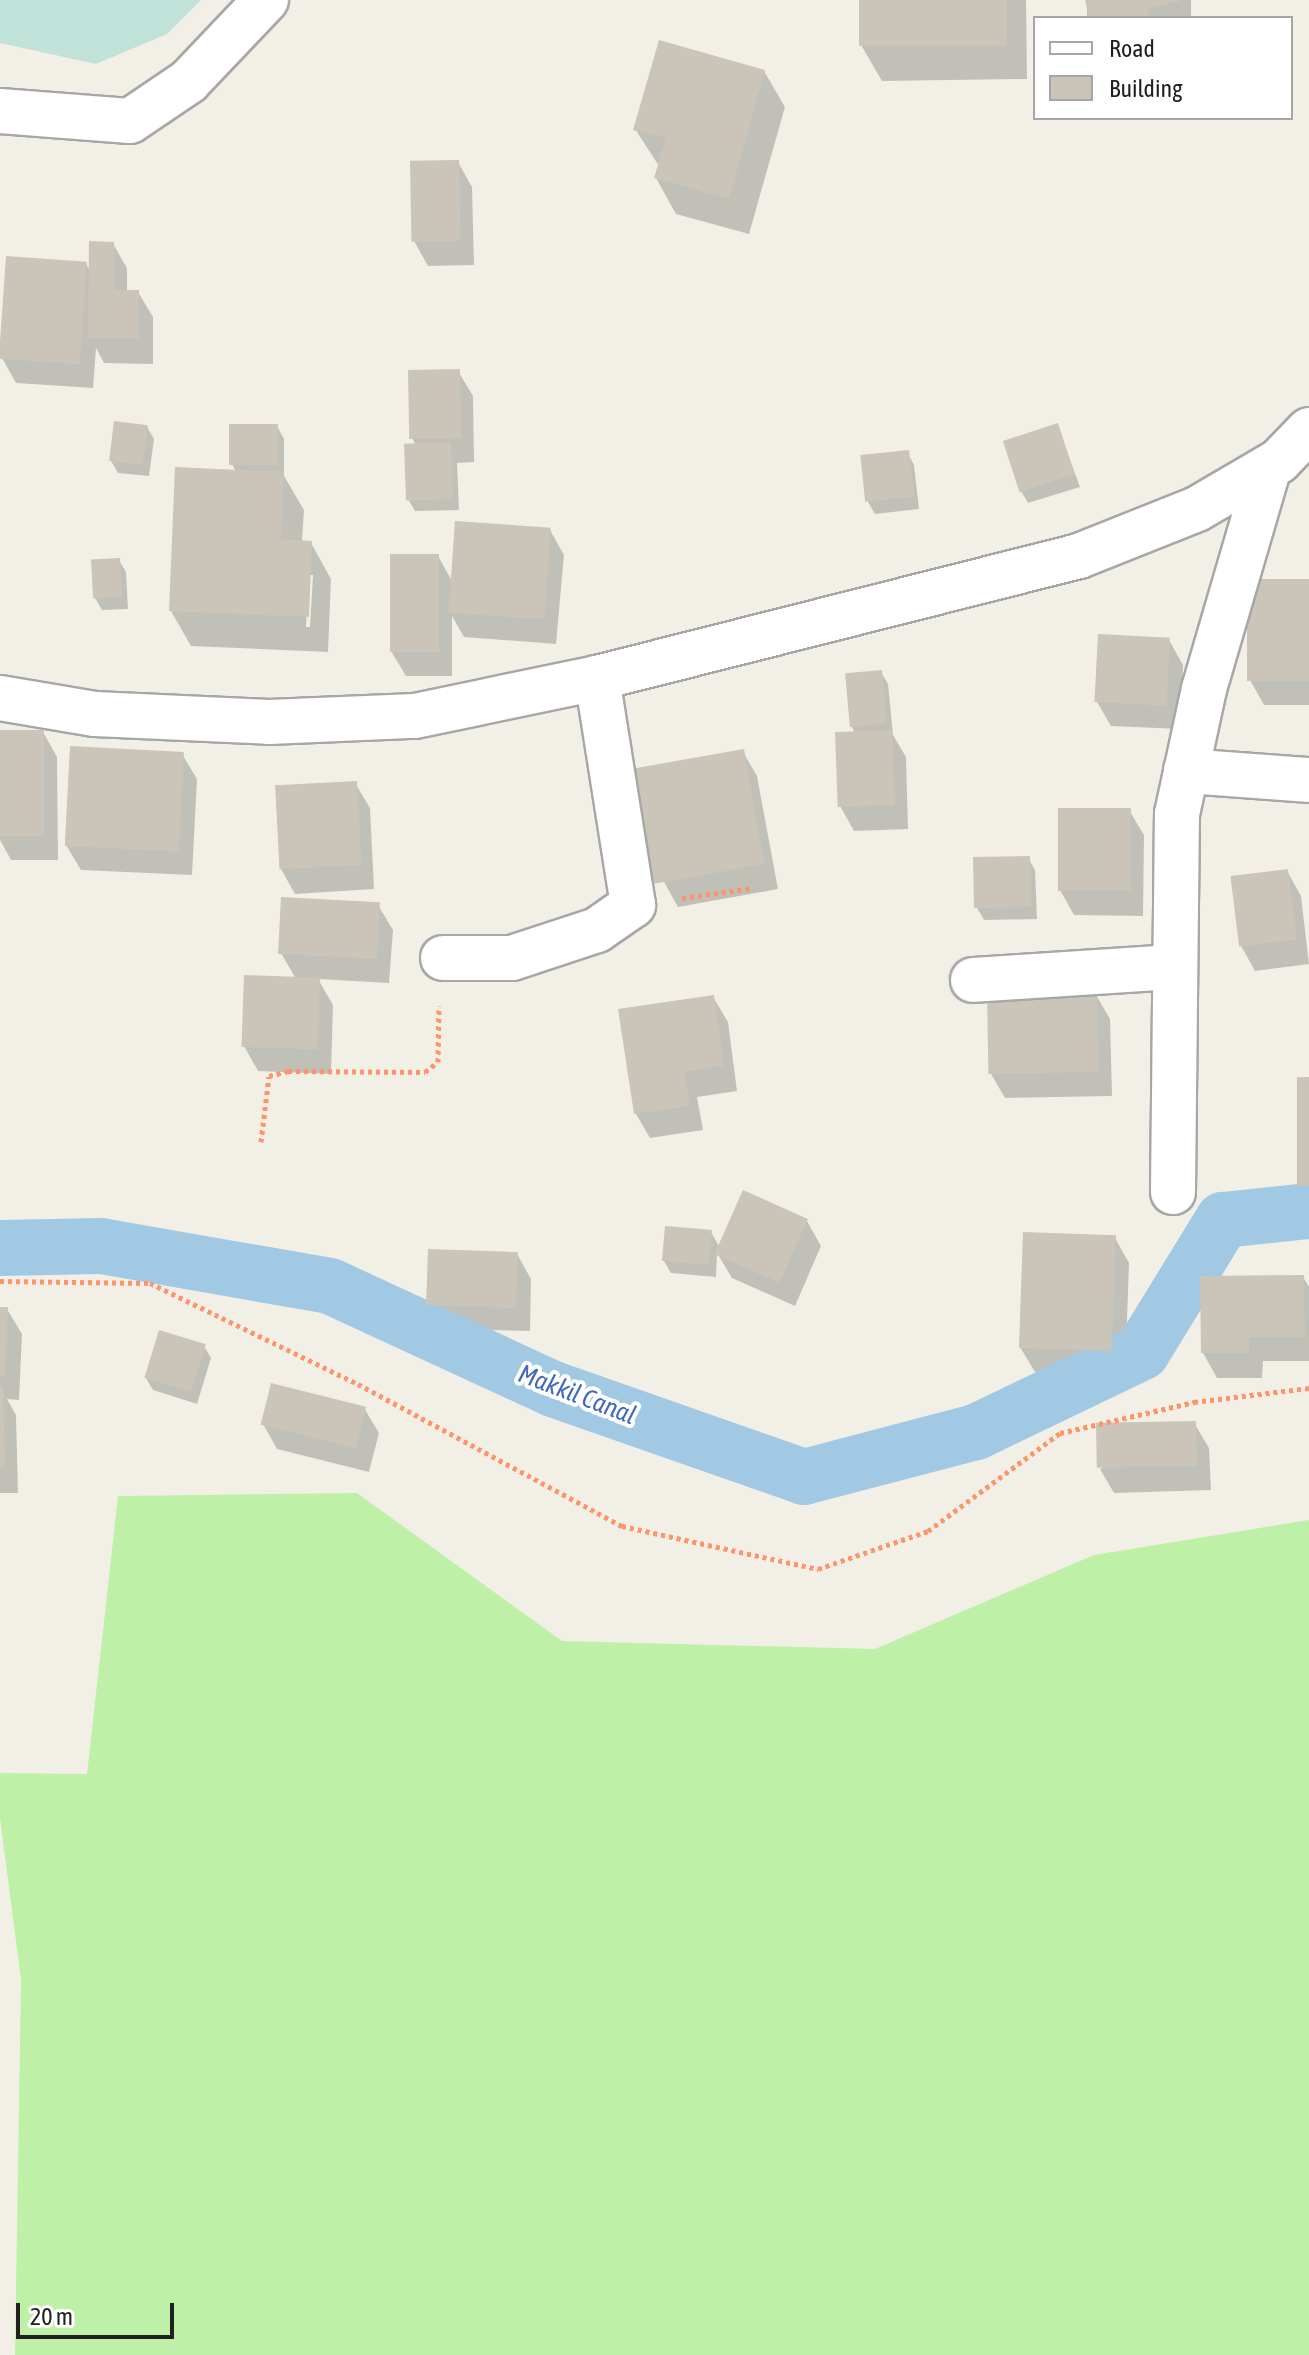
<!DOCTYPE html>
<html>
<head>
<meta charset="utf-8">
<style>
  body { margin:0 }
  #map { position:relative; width:1309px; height:2355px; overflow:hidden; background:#f2f0e6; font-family:"Asap Condensed",sans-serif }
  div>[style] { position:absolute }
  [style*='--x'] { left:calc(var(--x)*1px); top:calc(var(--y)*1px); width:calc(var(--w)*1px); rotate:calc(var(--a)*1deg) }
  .grass>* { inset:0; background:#bff0a8 }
  .wetland>* { inset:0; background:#c1e2d8 }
  .shadow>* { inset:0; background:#0003; transform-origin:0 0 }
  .canal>* { height:56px; margin:-28px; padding:0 28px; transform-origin:28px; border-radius:28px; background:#a2c9e3 }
  .building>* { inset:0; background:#cac4b9; transform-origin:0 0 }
  .path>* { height:5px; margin-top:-2.5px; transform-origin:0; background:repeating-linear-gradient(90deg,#ff936a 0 4px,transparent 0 8px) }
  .roads { filter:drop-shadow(2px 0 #a7a7a7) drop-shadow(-2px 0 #a7a7a7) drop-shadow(0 2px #a7a7a7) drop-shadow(0 -2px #a7a7a7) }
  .minor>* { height:44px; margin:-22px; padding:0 22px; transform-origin:22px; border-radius:22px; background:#fff }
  span { translate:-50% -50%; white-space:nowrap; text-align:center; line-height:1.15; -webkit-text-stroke:8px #fff; paint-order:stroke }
  .water-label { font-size:26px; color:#4269bb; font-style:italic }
  .legend { position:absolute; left:1033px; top:16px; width:260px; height:104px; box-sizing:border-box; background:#fff; border:2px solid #a6a6a6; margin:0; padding:10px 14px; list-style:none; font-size:24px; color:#202020 }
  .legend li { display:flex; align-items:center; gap:16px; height:40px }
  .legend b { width:40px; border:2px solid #a6a6a6 }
  .scale { position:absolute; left:16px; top:2303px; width:158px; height:36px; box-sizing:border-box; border:4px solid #202020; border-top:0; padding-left:10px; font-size:24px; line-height:28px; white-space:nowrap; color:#202020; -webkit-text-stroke:6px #fff; paint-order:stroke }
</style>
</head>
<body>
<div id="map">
  <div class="grass">
    <i style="clip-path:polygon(357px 1493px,562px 1641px,875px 1649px,1094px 1555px,1309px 1520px,1309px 2355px,15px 2355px,21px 1980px,0 1818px,0 1773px,87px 1774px,118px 1496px)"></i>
  </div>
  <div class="wetland">
    <i style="clip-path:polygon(0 0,201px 0,167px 34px,96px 64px,0 43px)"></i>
  </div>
  <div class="shadow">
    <i style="clip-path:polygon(861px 0,1026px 0,1027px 79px,882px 81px,861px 45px)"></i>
    <i style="left:1087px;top:0;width:104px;height:18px"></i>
    <i style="clip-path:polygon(764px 71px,785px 107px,749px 234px,676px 214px,656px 178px,659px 166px,635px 129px)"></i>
    <i style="clip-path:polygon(458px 162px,472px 187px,474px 265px,428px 266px,414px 241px)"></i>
    <i style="clip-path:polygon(113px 244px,127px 268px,127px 292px,138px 292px,153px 317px,153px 364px,104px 363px,96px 348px,93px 388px,16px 383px,2px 358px,86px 264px,91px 273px)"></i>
    <i style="clip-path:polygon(458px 371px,473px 396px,474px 462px,457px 463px,459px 510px,415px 511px,408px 499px,416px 446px,412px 438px)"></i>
    <i style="clip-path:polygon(1057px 425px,1080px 487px,1028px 503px,1021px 491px)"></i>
    <i style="clip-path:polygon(evenodd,277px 426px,284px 439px,284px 476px,304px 510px,302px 542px,311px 543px,331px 579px,328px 652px,191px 646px,171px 611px,236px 472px,232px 464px,277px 426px,309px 575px,313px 575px,310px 627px,306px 627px,309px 575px)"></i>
    <i style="clip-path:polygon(147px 427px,154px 439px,149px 476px,118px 473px,111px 461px)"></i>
    <i style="clip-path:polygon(907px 452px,914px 465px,919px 509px,875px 514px,868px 502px)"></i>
    <i style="clip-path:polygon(550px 530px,564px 555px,556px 644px,464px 637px,452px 616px,452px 676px,406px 676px,391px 651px,438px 556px,452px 581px)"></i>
    <i style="clip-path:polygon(119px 560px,126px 572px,128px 609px,102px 610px,95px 598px)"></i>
    <i style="clip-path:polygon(1309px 581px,1309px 705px,1264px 705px,1250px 680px)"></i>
    <i style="clip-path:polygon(1169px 640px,1183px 665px,1180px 729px,1111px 726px,1097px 702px)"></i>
    <i style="clip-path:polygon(881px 672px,888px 684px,893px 735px,906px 757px,908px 829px,854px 831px,840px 806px,855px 733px,852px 727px)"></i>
    <i style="clip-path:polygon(0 732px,43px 732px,57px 757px,58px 860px,11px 860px,0 840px)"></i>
    <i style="clip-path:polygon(743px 752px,757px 776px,778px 889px,678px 907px,664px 882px)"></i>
    <i style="clip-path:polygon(182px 754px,197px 779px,192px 875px,81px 870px,66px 845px)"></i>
    <i style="clip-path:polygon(355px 783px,370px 808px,374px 889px,295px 894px,281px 869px)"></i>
    <i style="clip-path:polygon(1129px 810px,1144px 835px,1143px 916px,1074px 915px,1060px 890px)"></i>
    <i style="clip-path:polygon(1028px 858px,1035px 870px,1037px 919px,984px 920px,977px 908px)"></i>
    <i style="clip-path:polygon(1287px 871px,1301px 896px,1309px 964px,1255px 971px,1241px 946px)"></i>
    <i style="clip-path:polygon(378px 905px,393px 930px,389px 983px,318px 979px,333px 1005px,331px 1074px,258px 1071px,244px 1046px,296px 979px,281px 953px)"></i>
    <i style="clip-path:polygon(1096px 995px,1110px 1019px,1112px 1096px,1005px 1098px,991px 1074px)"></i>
    <i style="clip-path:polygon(713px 997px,728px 1022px,737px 1091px,697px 1097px,703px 1130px,650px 1138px,636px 1114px)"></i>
    <i style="clip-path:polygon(1309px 1079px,1309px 1200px,1300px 1185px)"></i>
    <i style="clip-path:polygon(807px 1221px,821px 1246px,795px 1306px,732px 1278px,717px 1253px,716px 1277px,671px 1273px,664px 1261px,711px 1232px,720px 1248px)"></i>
    <i style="clip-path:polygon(1115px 1238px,1129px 1263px,1125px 1376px,1035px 1372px,1020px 1347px)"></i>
    <i style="clip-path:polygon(517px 1254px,531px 1279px,530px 1331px,442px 1329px,428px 1304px)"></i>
    <i style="clip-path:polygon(1303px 1277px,1309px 1287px,1309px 1361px,1263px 1361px,1262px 1378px,1217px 1378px,1203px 1353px)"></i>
    <i style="clip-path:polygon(0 1309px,7px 1309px,22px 1334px,19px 1400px,7px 1399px,16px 1415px,18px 1493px,0 1493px)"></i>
    <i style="clip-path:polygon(204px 1346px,211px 1358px,197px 1404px,153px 1390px,146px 1378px)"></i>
    <i style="clip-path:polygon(364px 1408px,379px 1433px,369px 1472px,277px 1449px,263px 1424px)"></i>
    <i style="clip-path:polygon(1194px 1423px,1209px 1448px,1211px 1490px,1114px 1493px,1100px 1469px)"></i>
  </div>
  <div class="canal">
    <i style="--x:0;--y:1248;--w:101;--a:-1.1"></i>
    <i style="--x:101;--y:1246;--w:232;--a:9.9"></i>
    <i style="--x:330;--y:1286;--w:246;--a:24.8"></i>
    <i style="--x:553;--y:1389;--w:266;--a:19.3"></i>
    <i style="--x:804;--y:1477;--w:178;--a:-14.7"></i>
    <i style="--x:976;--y:1432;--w:184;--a:-25.7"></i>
    <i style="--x:1142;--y:1352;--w:155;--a:-58.5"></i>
    <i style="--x:1223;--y:1220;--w:86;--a:-6"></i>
  </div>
  <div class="building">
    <i style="left:859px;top:0;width:148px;height:46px"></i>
    <i style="clip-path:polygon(1085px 0,1180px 0,1180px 1px,1147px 9px,1149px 18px,1089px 18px)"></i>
    <i style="clip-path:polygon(659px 40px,765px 70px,729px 199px,654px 178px,666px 138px,633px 130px)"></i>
    <i style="left:459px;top:160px;width:81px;height:49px;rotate:89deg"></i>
    <i style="clip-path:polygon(89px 241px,114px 242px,114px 290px,139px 290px,139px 339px,88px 339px)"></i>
    <i style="left:6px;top:256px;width:81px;height:103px;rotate:4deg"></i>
    <i style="left:460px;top:369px;width:69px;height:52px;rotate:89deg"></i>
    <i style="left:114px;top:421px;width:34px;height:40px;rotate:7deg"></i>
    <i style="left:1058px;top:423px;width:54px;height:58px;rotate:72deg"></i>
    <i style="left:229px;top:424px;width:49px;height:41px"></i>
    <i style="left:451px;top:442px;width:57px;height:47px;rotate:88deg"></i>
    <i style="left:909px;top:450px;width:47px;height:49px;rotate:84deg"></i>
    <i style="clip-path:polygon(175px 467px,284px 472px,281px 539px,312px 541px,309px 617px,169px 611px)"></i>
    <i style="left:455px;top:521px;width:96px;height:92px;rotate:4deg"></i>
    <i style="left:439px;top:554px;width:98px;height:49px;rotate:90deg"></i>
    <i style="left:120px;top:558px;width:39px;height:29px;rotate:87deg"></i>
    <i style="left:1247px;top:579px;width:62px;height:102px"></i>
    <i style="left:1098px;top:634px;width:72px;height:68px;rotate:3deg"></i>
    <i style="left:882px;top:670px;width:54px;height:37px;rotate:85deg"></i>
    <i style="left:0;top:730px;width:44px;height:106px"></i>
    <i style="left:892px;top:730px;width:75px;height:57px;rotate:88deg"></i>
    <i style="left:70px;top:746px;width:114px;height:100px;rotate:3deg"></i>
    <i style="left:744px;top:749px;width:117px;height:112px;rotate:80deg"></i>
    <i style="left:357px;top:781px;width:84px;height:82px;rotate:87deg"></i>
    <i style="left:1058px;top:808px;width:73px;height:83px"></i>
    <i style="left:1030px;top:856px;width:51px;height:57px;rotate:89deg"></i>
    <i style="left:1288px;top:869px;width:71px;height:58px;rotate:83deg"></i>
    <i style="left:281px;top:897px;width:99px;height:57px;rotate:3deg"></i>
    <i style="left:244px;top:975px;width:76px;height:72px;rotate:2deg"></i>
    <i style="left:1097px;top:993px;width:79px;height:110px;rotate:89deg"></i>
    <i style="clip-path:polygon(714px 995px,724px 1066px,684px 1072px,690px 1106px,634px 1114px,618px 1009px)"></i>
    <i style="left:1297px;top:1077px;width:12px;height:109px"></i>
    <i style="left:743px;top:1190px;width:71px;height:70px;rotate:24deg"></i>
    <i style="left:665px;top:1226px;width:47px;height:35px;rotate:5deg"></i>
    <i style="left:1023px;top:1232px;width:93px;height:116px;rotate:2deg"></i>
    <i style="left:428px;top:1249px;width:90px;height:56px;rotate:2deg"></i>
    <i style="clip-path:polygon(1304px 1275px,1305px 1337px,1249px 1337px,1249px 1353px,1201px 1353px,1200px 1276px)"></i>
    <i style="clip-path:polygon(0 1307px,8px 1307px,5px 1376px,0 1375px)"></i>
    <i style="left:159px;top:1330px;width:49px;height:50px;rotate:17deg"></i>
    <i style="left:271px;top:1383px;width:98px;height:43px;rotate:14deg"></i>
    <i style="clip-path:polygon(0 1386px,3px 1386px,5px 1469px,0 1469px)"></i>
    <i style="left:1196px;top:1421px;width:45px;height:100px;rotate:89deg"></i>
  </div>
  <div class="path">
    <i style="--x:682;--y:898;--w:72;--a:-8"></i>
    <i style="--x:261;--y:1142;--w:66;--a:-83.1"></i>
    <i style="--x:269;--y:1076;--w:20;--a:-15"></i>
    <i style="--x:288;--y:1071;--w:137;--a:0.4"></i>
    <i style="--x:425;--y:1072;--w:16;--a:-38"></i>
    <i style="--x:438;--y:1062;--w:56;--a:-89"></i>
    <i style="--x:0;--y:1281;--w:150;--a:0.8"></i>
    <i style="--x:150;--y:1283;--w:231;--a:25.9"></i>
    <i style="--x:358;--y:1384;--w:300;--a:28.3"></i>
    <i style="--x:622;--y:1526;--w:201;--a:12.4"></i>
    <i style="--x:818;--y:1569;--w:116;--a:-19.1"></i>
    <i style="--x:928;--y:1531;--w:164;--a:-36.6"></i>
    <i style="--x:1060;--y:1433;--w:138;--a:-13"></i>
    <i style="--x:1194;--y:1402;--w:116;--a:-6.9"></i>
  </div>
  <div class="roads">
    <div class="minor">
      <i style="--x:0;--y:111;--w:130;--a:4.4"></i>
      <i style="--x:130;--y:121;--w:71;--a:-34.1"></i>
      <i style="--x:189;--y:81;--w:112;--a:-46.5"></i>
      <i style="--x:0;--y:698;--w:96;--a:9.6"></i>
      <i style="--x:95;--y:714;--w:174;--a:2.6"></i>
      <i style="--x:269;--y:722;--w:146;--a:-2.4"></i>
      <i style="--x:415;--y:716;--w:186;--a:-11.8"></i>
      <i style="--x:597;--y:678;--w:497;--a:-14.2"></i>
      <i style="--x:1079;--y:556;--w:127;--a:-21.7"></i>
      <i style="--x:1197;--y:509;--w:95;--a:-30.3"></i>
      <i style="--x:1279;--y:461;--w:43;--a:-45.9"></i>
      <i style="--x:1186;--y:771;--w:123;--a:4.2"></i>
      <i style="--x:443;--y:958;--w:69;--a:0"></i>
      <i style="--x:512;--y:958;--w:89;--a:-18.2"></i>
      <i style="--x:597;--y:930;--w:44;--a:-34.8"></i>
      <i style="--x:633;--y:905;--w:230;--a:-99"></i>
      <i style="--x:973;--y:980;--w:202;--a:-3.7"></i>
      <i style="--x:1173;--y:1192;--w:378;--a:-89.4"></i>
      <i style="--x:1177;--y:814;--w:128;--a:-77.8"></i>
      <i style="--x:1204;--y:689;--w:231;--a:-73.7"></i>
    </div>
  </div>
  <div class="water-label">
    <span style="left:577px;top:1395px;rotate:21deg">Makkil Canal</span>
  </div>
  <ul class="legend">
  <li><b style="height:10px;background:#fff"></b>Road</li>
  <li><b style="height:22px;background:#cac4b9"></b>Building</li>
  </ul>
  <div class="scale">20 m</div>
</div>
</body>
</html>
